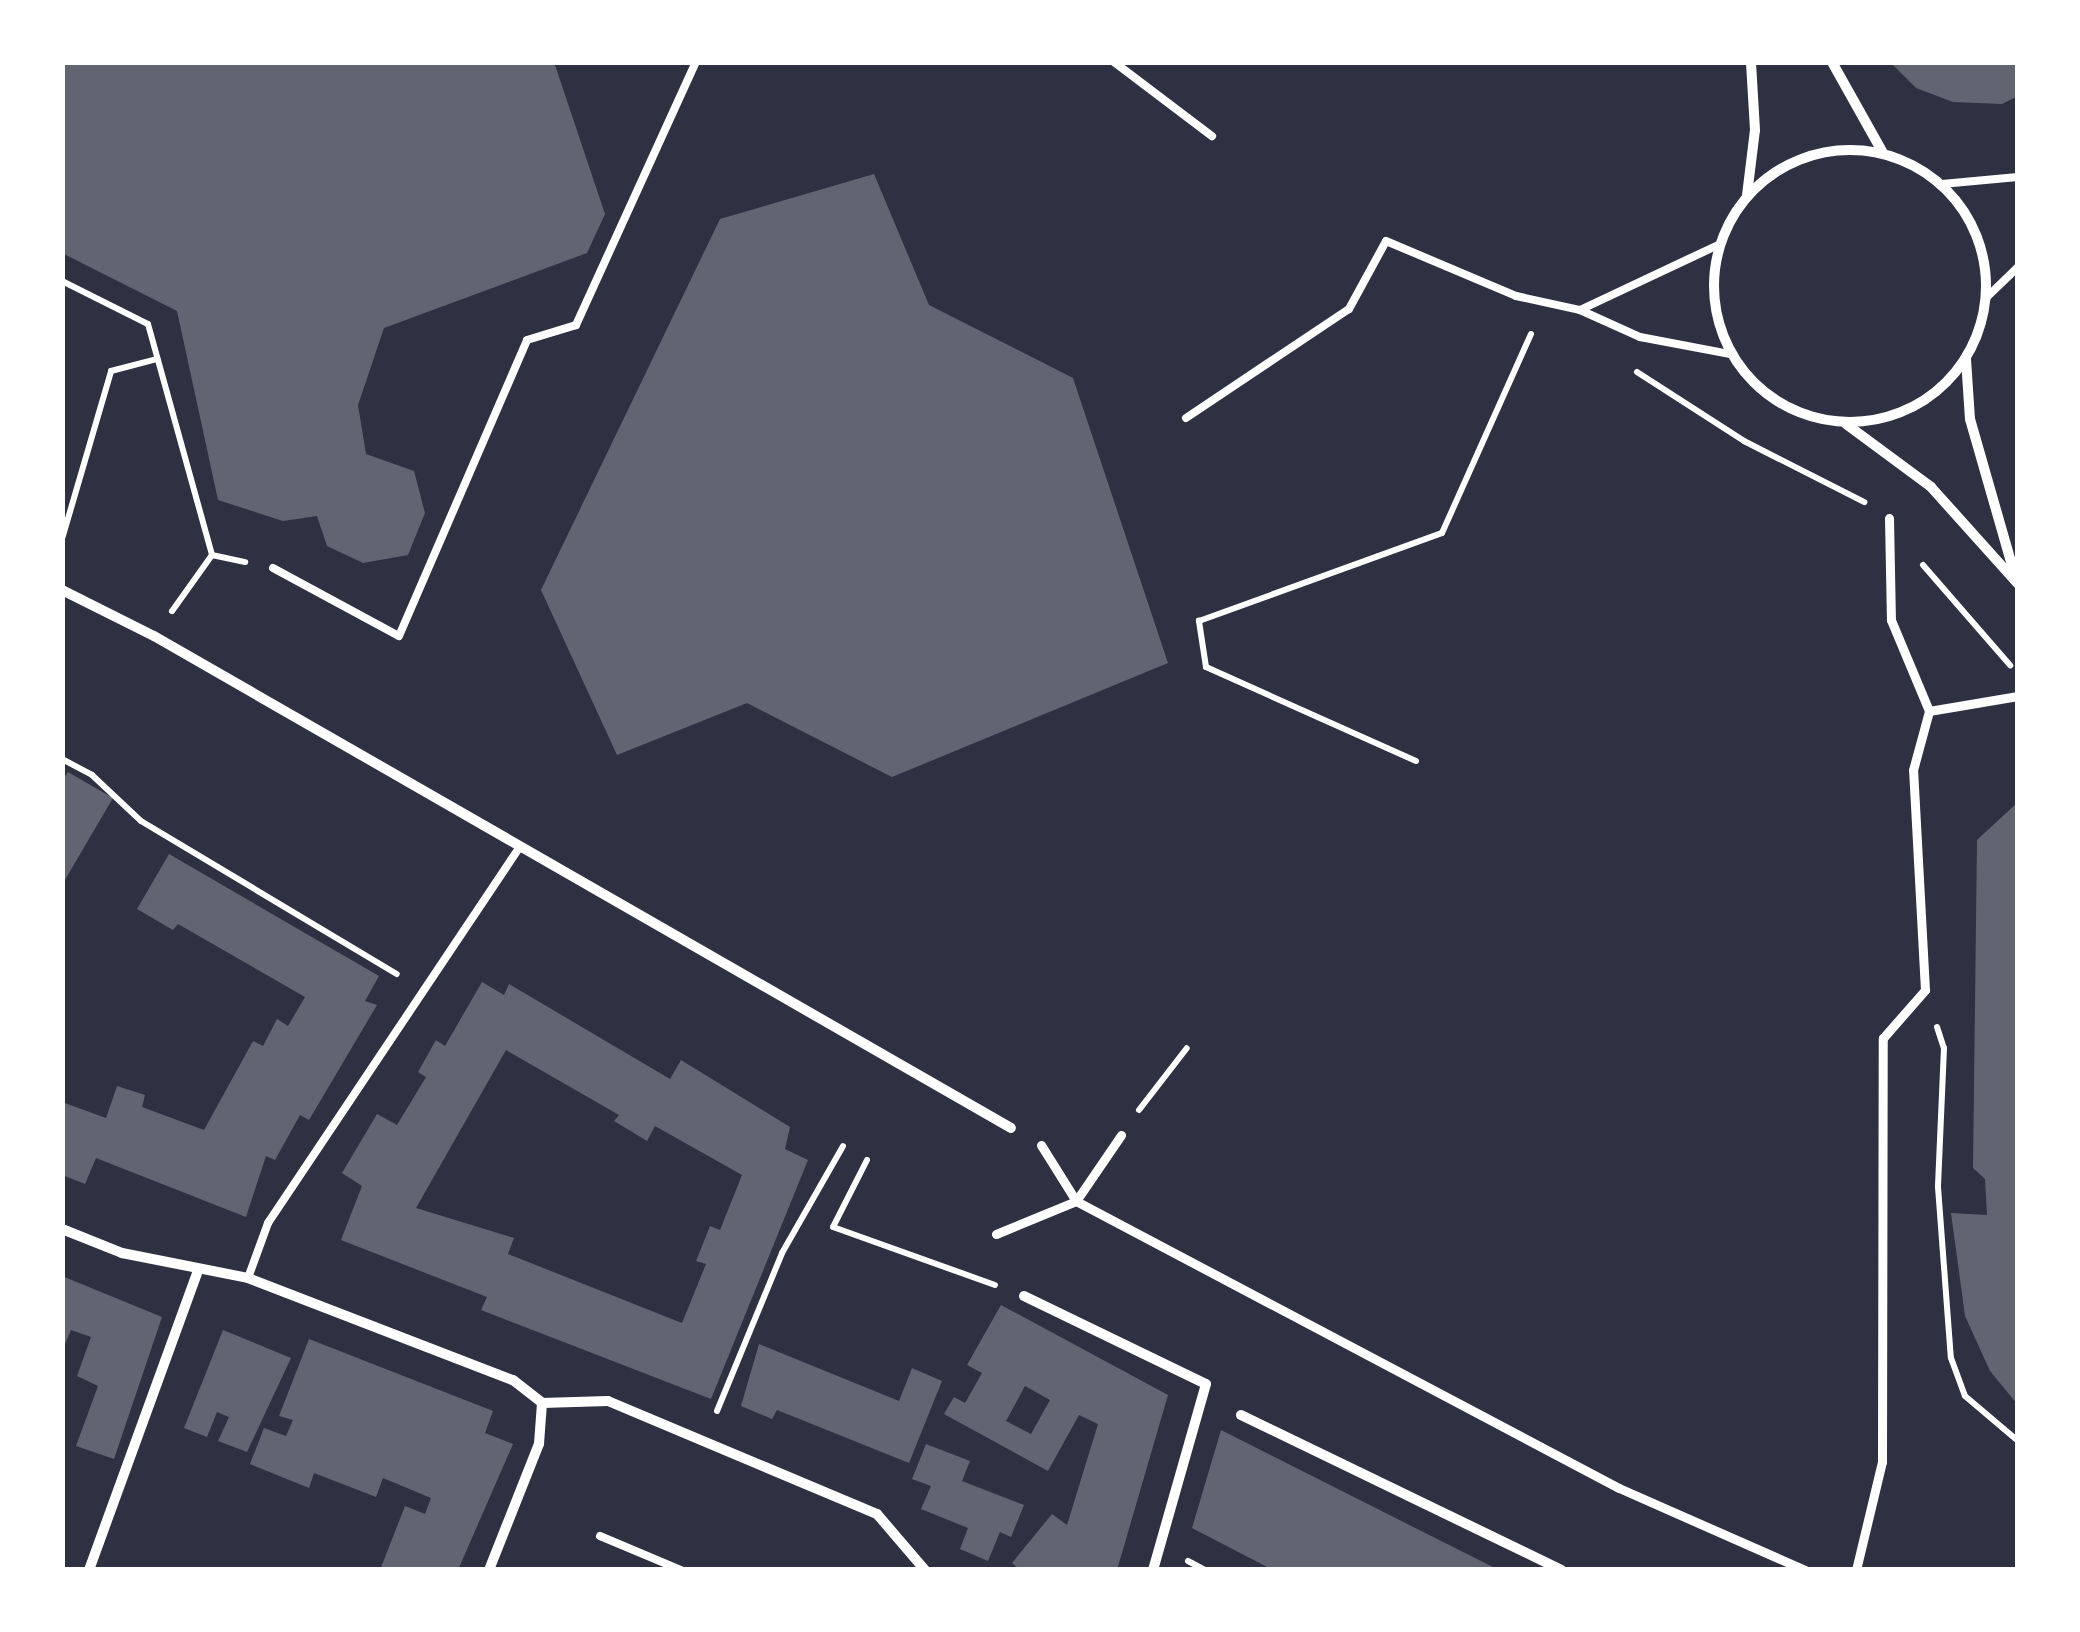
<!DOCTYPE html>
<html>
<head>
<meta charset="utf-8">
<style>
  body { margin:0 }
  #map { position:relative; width:2080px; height:1632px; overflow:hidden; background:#2d3142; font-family:"Golos Text",sans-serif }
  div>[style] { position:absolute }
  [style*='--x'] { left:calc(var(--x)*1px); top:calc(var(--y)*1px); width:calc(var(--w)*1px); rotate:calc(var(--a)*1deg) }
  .building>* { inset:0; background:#626471 }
  .path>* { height:6px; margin:-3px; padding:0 3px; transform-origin:3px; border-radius:3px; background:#fff }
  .service>* { height:8px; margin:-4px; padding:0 4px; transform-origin:4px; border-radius:4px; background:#fff }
  .pedestrian>* { height:9px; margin:-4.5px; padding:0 4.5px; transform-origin:4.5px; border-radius:4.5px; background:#fff }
  .minor>* { height:10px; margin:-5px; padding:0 5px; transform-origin:5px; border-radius:5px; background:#fff }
  .minor>.ring { margin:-5px; padding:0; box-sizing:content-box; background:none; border:10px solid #fff; border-radius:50% }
  span { translate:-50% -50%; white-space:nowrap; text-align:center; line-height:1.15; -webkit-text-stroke:9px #fff; paint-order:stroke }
  .frame { position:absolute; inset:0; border:65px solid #fff; pointer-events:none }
</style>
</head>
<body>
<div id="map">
  <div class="building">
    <i style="clip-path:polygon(62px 62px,554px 62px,605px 214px,587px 253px,384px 328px,358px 405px,366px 454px,414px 471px,425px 513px,408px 555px,363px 563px,327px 546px,317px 516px,283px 521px,218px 500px,177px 311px,62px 253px)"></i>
    <i style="clip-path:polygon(1890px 62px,2018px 62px,2018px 96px,2002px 104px,1953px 102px,1916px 88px)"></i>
    <i style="clip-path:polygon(874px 174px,929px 305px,1073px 378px,1168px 663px,892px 777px,747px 703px,617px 755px,541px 590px,720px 219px)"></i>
    <i style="clip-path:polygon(68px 772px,113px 798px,62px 885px,62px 781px)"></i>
    <i style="clip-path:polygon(2018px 802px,2018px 1405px,1990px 1371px,1965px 1316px,1951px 1213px,1987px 1215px,1985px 1179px,1973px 1168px,1977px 840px)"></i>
    <i style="clip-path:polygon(169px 854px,379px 976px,365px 1001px,377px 1005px,309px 1120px,300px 1115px,275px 1160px,266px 1156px,246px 1217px,96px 1158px,85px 1184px,62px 1175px,62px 1102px,106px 1118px,117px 1086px,145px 1095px,142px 1107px,204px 1130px,253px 1041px,263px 1046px,277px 1019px,288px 1026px,305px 997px,178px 924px,173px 930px,137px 909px)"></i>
    <i style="clip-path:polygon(evenodd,482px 982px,504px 995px,509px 984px,670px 1079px,681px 1060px,790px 1127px,785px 1149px,808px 1160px,711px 1399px,481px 1310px,487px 1297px,341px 1240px,362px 1186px,342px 1173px,377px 1114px,397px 1125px,426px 1077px,418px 1072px,436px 1040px,445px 1046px,482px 982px,506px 1050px,619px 1115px,614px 1121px,647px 1141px,655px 1126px,742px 1175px,720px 1230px,710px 1226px,696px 1261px,706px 1264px,682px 1323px,508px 1254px,514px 1238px,416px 1208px,506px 1050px)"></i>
    <i style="clip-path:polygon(62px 1276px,162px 1317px,114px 1459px,76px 1446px,98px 1386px,77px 1376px,91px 1337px,71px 1330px,62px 1351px)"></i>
    <i style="clip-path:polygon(evenodd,1001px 1305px,1168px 1395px,1117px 1570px,1020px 1570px,1012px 1563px,1052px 1514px,1067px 1525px,1098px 1424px,1079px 1415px,1048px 1471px,944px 1414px,954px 1397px,965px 1403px,982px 1373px,967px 1365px,1001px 1305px,1025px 1386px,1050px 1400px,1031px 1434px,1006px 1421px,1025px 1386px)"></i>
    <i style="clip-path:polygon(223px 1330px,291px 1358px,247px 1452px,218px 1441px,229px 1417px,217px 1412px,207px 1437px,184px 1428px)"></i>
    <i style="clip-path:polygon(309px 1339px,493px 1411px,485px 1433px,513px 1444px,458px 1570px,380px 1570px,405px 1506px,425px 1514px,431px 1498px,383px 1478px,376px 1497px,314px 1473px,309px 1488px,250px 1464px,264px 1428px,286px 1436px,293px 1420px,279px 1416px)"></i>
    <i style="clip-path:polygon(759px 1344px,899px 1401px,912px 1368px,942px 1381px,909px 1463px,777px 1410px,772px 1419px,741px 1406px)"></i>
    <i style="clip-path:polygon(1221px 1430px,1465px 1553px,1499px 1570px,1273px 1570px,1192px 1528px)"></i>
    <i style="clip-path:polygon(926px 1444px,970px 1461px,962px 1481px,1024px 1505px,1011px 1537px,1000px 1532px,988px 1561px,960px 1549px,968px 1528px,921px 1509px,931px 1486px,912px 1479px)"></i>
  </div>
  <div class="path">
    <i style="--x:62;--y:281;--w:96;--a:26.6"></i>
    <i style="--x:148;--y:324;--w:240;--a:74.5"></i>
    <i style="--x:212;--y:555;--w:69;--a:125.5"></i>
    <i style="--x:1637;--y:372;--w:127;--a:32.8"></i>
    <i style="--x:1744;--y:441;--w:135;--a:26.9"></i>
    <i style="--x:62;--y:539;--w:175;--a:-73.7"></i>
    <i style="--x:111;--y:371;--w:48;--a:-14.6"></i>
    <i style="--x:212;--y:555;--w:34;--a:12"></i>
    <i style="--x:1923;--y:565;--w:133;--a:49"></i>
    <i style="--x:62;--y:759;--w:34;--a:28"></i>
    <i style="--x:92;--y:775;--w:67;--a:43.2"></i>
    <i style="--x:141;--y:821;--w:298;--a:30.9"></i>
    <i style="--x:1416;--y:761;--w:230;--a:-155.9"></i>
    <i style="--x:1206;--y:667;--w:47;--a:-98.7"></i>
    <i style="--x:1199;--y:621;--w:258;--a:-19.9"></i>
    <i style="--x:1442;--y:533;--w:218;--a:-65.9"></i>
    <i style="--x:1937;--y:1027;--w:22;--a:72"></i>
    <i style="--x:1944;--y:1048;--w:139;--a:92.5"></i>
    <i style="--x:1938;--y:1187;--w:171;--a:85.7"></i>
    <i style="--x:1951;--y:1358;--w:40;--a:69.8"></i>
    <i style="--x:1965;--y:1396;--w:70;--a:40.3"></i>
    <i style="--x:1139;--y:1110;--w:78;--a:-52.3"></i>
    <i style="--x:867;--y:1160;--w:75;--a:116.9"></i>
    <i style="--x:833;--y:1227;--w:172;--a:19.7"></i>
    <i style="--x:717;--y:1411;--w:171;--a:-67.6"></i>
    <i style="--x:782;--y:1253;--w:123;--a:-60.3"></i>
    <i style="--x:1188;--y:1561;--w:19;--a:28"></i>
  </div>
  <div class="service">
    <i style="--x:1114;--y:62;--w:123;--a:37.1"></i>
    <i style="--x:1942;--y:184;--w:76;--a:-5.3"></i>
    <i style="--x:1987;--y:297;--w:43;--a:-44.1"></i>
    <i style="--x:1580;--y:310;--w:155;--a:-25.2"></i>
    <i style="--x:1186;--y:418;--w:196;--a:-33.8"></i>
    <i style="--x:1349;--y:309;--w:77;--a:-61.4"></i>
    <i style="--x:1386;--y:241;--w:141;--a:22.9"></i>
    <i style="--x:1516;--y:296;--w:66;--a:12.3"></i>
    <i style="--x:1580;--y:310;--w:66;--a:24.2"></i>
    <i style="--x:1640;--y:337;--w:92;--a:10.7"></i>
    <i style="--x:273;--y:568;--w:143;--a:28.4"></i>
    <i style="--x:399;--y:636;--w:322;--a:-66.6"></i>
    <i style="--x:527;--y:340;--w:51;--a:-17"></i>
    <i style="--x:576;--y:325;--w:289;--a:-65.5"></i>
    <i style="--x:248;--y:1278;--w:59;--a:-70"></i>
    <i style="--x:268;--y:1223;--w:449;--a:-56.2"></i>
    <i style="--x:600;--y:1536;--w:88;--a:22.8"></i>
  </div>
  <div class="pedestrian">
    <i style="--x:1889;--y:518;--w:102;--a:88.9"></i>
    <i style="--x:1891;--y:620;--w:99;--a:67.3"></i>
    <i style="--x:1041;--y:1145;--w:66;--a:58"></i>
    <i style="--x:1076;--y:1201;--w:614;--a:27.86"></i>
    <i style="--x:1619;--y:1488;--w:203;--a:23.8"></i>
    <i style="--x:996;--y:1234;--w:87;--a:-22.4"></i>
    <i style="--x:1076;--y:1201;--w:80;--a:-55.7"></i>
    <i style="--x:1856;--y:1570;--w:111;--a:-76.5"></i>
    <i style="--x:1882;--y:1462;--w:424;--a:-89.9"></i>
    <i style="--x:1883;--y:1038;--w:64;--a:-48.8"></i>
    <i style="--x:1925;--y:990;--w:220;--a:-93.1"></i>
    <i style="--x:1913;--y:770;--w:61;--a:-74.8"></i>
    <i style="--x:1929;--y:711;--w:90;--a:-9.6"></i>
  </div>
  <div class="minor">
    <i style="--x:1832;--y:62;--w:104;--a:60.7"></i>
    <i class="ring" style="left:1714px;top:150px;width:262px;height:262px"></i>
    <i style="--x:1747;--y:195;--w:65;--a:-83"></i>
    <i style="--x:1755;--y:130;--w:68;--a:-93.4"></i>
    <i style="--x:1966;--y:359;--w:60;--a:86.2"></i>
    <i style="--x:1970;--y:419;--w:163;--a:74"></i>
    <i style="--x:1846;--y:424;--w:106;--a:36.5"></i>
    <i style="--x:1931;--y:487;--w:130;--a:48.1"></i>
    <i style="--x:62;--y:590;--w:103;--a:26.6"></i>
    <i style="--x:154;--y:636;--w:988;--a:29.86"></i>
    <i style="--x:62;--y:1229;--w:65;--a:21.8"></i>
    <i style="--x:122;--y:1253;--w:128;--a:11.2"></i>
    <i style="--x:248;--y:1278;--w:284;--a:21.1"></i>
    <i style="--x:513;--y:1380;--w:37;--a:38"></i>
    <i style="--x:1024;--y:1296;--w:202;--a:25.8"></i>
    <i style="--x:1206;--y:1384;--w:193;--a:105.9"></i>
    <i style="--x:542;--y:1403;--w:66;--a:-1.7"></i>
    <i style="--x:608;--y:1401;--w:292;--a:22.8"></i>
    <i style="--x:877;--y:1514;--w:74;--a:49.4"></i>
    <i style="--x:1241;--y:1415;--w:356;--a:25.8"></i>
    <i style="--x:89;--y:1570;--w:318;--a:-70"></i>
    <i style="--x:489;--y:1570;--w:136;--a:-68.4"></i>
    <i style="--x:539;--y:1444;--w:41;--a:-85.8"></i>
  </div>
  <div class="frame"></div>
</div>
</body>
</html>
